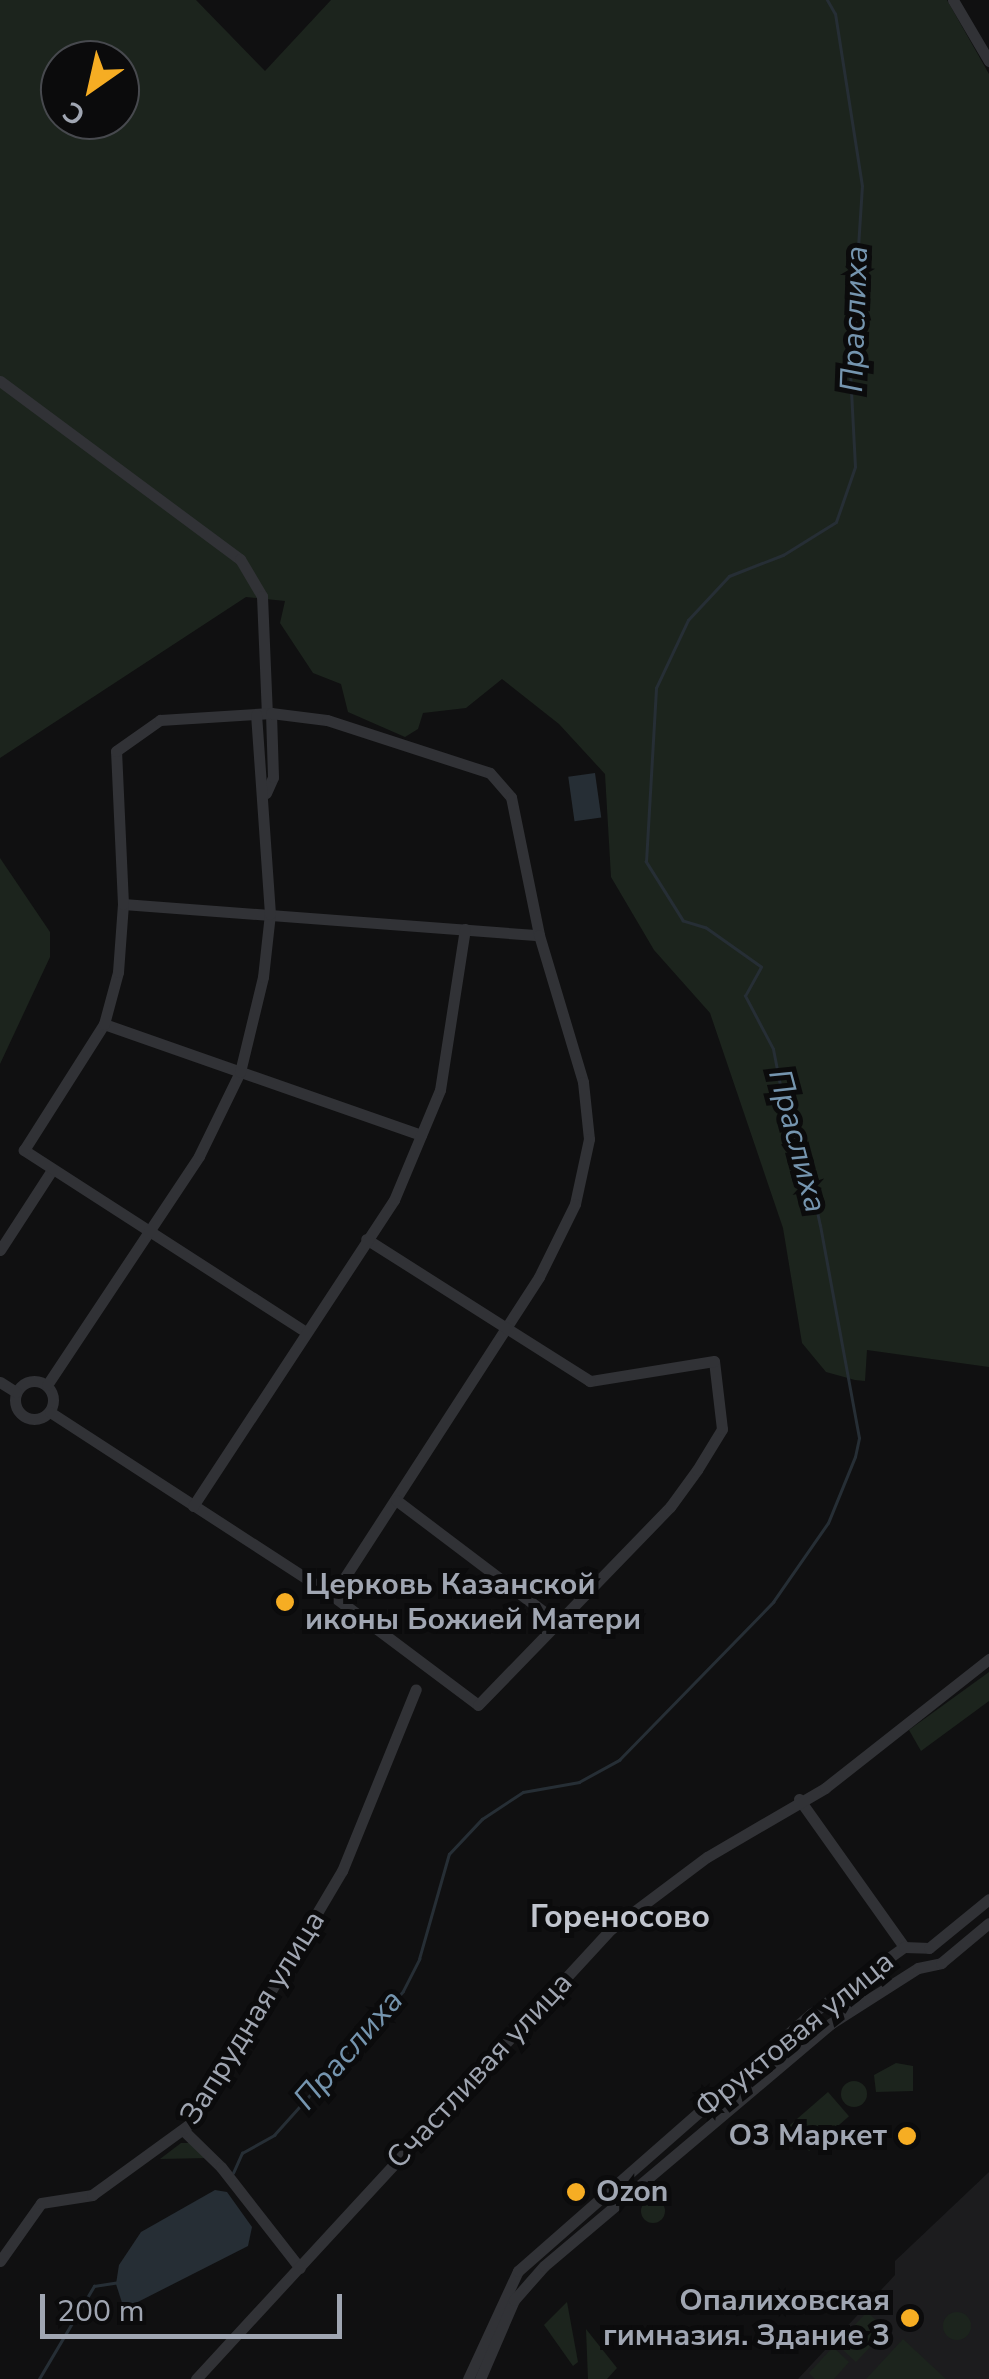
<!DOCTYPE html>
<html>
<head>
<meta charset="utf-8">
<style>
  body { margin:0 }
  #map { position:relative; width:989px; height:2379px; overflow:hidden; background:#101011; font-family:"Nunito Sans",sans-serif }
  div>[style] { position:absolute }
  [style*='--x'] { left:calc(var(--x)*1px); top:calc(var(--y)*1px); width:calc(var(--w)*1px); rotate:calc(var(--a)*1deg) }
  .built>* { inset:0; background:#1c1c1e }
  .green>* { inset:0; background:#1c241d; transform-origin:0 0 }
  .round { border-radius:50% }
  .water>* { inset:0; background:#262e35; transform-origin:0 0 }
  .stream>* { height:2.5px; margin:-1.25px; padding:0 1.25px; transform-origin:1.25px; border-radius:1.25px; background:#262e35 }
  .minor>* { height:11px; margin:-5.5px; padding:0 5.5px; transform-origin:5.5px; border-radius:5.5px; background:#313236 }
  .minor>.ring { margin:-5.5px; padding:0; box-sizing:content-box; background:none; border:11px solid #313236; border-radius:50% }
  .dots>* { width:28px; height:28px; translate:-50% -50%; box-sizing:border-box; border:5px solid #0b0b0c; border-radius:50% }
  span { translate:-50% -50%; white-space:nowrap; text-align:center; line-height:1.15; -webkit-text-stroke:10px #0b0b0c; paint-order:stroke }
  .poi-label { font-size:30px; color:#a0a6b2; font-weight:700 }
  .left { translate:0 -50%; text-align:left }
  .right { translate:-100% -50%; text-align:right }
  .street-label { font-size:30px; color:#a0a6b2 }
  .water-label { font-size:32px; color:#7595af; font-style:italic }
  .neighbourhood-label { font-size:32px; color:#c1c5ce; font-weight:700 }
  .north { position:absolute; left:40px; top:40px; width:100px; height:100px; box-sizing:border-box; background:#0b0b0c; border:2px solid #47494e; border-radius:50%; rotate:214deg; font-size:28px; font-weight:700; line-height:40px; text-align:center; color:#a0a6b2 }
  .north::after { content:''; display:block; margin:auto; width:35px; height:45px; background:#f6ad23; clip-path:polygon(50% 0,100% 100%,50% 72%,0 100%) }
  .scale { position:absolute; left:40px; top:2294px; width:302px; height:45px; box-sizing:border-box; border:5px solid #a0a6b2; border-top:0; padding-left:12px; font-size:30px; line-height:35px; white-space:nowrap; color:#a0a6b2; -webkit-text-stroke:8px #0b0b0c; paint-order:stroke }
</style>
</head>
<body>
<div id="map">
  <div class="built">
    <i style="clip-path:polygon(989px 2172px,989px 2379px,798px 2379px,895px 2275px,895px 2261px)"></i>
  </div>
  <div class="green">
    <i style="clip-path:polygon(evenodd,0 0,196px 0,265px 71px,331px 0,947px 0,989px 74px,989px 1367px,867px 1350px,865px 1381px,855px 1380px,826px 1372px,802px 1343px,783px 1228px,710px 1013px,654px 950px,611px 877px,605px 774px,559px 724px,502px 679px,466px 708px,423px 713px,418px 729px,405px 737px,348px 712px,341px 684px,313px 673px,280px 623px,285px 601px,246px 597px,0 758px,0 0,60px 60px,120px 60px,120px 120px,60px 120px,60px 60px)"></i>
    <i style="clip-path:polygon(0 858px,50px 932px,50px 957px,0 1064px)"></i>
    <i style="clip-path:polygon(989px 1672px,989px 1701px,921px 1751px,909px 1730px)"></i>
    <i style="clip-path:polygon(896px 2063px,913px 2066px,913px 2091px,876px 2092px,874px 2075px)"></i>
    <i class="round" style="left:841px;top:2081px;width:26px;height:26px"></i>
    <i style="left:828px;top:2092px;width:32px;height:53px;rotate:49deg"></i>
    <i style="clip-path:polygon(181px 2143px,192px 2143px,208px 2158px,160px 2159px)"></i>
    <i class="round" style="left:641px;top:2199px;width:24px;height:24px"></i>
    <i style="clip-path:polygon(567px 2302px,578px 2362px,573px 2366px,544px 2325px)"></i>
    <i style="left:867px;top:2312px;width:26px;height:44px;rotate:43deg"></i>
    <i class="round" style="left:943px;top:2312px;width:28px;height:28px"></i>
    <i style="clip-path:polygon(586px 2329px,617px 2368px,607px 2379px,588px 2379px)"></i>
    <i style="clip-path:polygon(903px 2339px,946px 2379px,866px 2379px)"></i>
    <i style="clip-path:polygon(833px 2347px,849px 2362px,834px 2379px,815px 2379px,809px 2373px)"></i>
  </div>
  <div class="water">
    <i style="left:595px;top:773px;width:45px;height:27px;rotate:82deg"></i>
    <i style="clip-path:polygon(215px 2190px,227px 2192px,252px 2227px,248px 2246px,124px 2309px,116px 2284px,119px 2265px,141px 2232px)"></i>
  </div>
  <div class="stream">
    <i style="--x:233;--y:2173;--w:22;--a:-66"></i>
    <i style="--x:242;--y:2153;--w:37;--a:-29"></i>
    <i style="--x:274;--y:2135;--w:193;--a:-48.1"></i>
    <i style="--x:403;--y:1991;--w:36;--a:-63"></i>
    <i style="--x:419;--y:1959;--w:109;--a:-74.1"></i>
    <i style="--x:449;--y:1854;--w:48;--a:-46.7"></i>
    <i style="--x:482;--y:1819;--w:49;--a:-33.4"></i>
    <i style="--x:523;--y:1792;--w:57;--a:-10.1"></i>
    <i style="--x:579;--y:1782;--w:46;--a:-28.8"></i>
    <i style="--x:619;--y:1760;--w:221;--a:-45.7"></i>
    <i style="--x:773;--y:1602;--w:96;--a:-55.2"></i>
    <i style="--x:828;--y:1523;--w:71;--a:-67.8"></i>
    <i style="--x:855;--y:1457;--w:19;--a:-78"></i>
    <i style="--x:859;--y:1438;--w:216;--a:-100.4"></i>
    <i style="--x:820;--y:1226;--w:38;--a:-102"></i>
    <i style="--x:812;--y:1189;--w:9;--a:-159"></i>
    <i style="--x:804;--y:1186;--w:36;--a:-85"></i>
    <i style="--x:807;--y:1150;--w:40;--a:-122"></i>
    <i style="--x:786;--y:1116;--w:68;--a:-101"></i>
    <i style="--x:773;--y:1049;--w:60;--a:-117.8"></i>
    <i style="--x:745;--y:996;--w:33;--a:-61"></i>
    <i style="--x:761;--y:967;--w:67;--a:-144.7"></i>
    <i style="--x:706;--y:928;--w:24;--a:-163"></i>
    <i style="--x:683;--y:921;--w:70;--a:-122.1"></i>
    <i style="--x:646;--y:862;--w:174;--a:-86.7"></i>
    <i style="--x:656;--y:688;--w:75;--a:-64.8"></i>
    <i style="--x:688;--y:620;--w:60;--a:-47"></i>
    <i style="--x:729;--y:576;--w:58;--a:-21.3"></i>
    <i style="--x:783;--y:555;--w:62;--a:-31.9"></i>
    <i style="--x:836;--y:522;--w:58;--a:-70.9"></i>
    <i style="--x:855;--y:467;--w:96;--a:-93"></i>
    <i style="--x:850;--y:371;--w:185;--a:-86.3"></i>
    <i style="--x:862;--y:186;--w:174;--a:-98.9"></i>
    <i style="--x:835;--y:14;--w:16;--a:-120"></i>
    <i style="--x:39;--y:2379;--w:108;--a:-59.4"></i>
    <i style="--x:94;--y:2286;--w:24;--a:-9"></i>
  </div>
  <div class="minor">
    <i style="--x:953;--y:0;--w:71;--a:59.5"></i>
    <i style="--x:0;--y:381;--w:299;--a:36.6"></i>
    <i style="--x:240;--y:559;--w:43;--a:59.3"></i>
    <i style="--x:262;--y:596;--w:117;--a:87.6"></i>
    <i style="--x:266;--y:793;--w:17;--a:-66"></i>
    <i style="--x:273;--y:777;--w:64;--a:-91.8"></i>
    <i style="--x:123;--y:904;--w:417;--a:4.3"></i>
    <i style="--x:104;--y:1024;--w:336;--a:19.3"></i>
    <i style="--x:0;--y:1250;--w:95;--a:-57"></i>
    <i style="--x:306;--y:1332;--w:336;--a:-147.2"></i>
    <i style="--x:24;--y:1150;--w:149;--a:-57.6"></i>
    <i style="--x:104;--y:1024;--w:54;--a:-74.9"></i>
    <i style="--x:118;--y:972;--w:68;--a:-85.8"></i>
    <i style="--x:123;--y:904;--w:153;--a:-92.6"></i>
    <i style="--x:116;--y:751;--w:54;--a:-35.2"></i>
    <i style="--x:160;--y:720;--w:111;--a:-3.6"></i>
    <i style="--x:271;--y:713;--w:56;--a:7.1"></i>
    <i style="--x:327;--y:720;--w:171;--a:18"></i>
    <i style="--x:490;--y:773;--w:32;--a:49"></i>
    <i style="--x:511;--y:797;--w:141;--a:78.5"></i>
    <i style="--x:539;--y:935;--w:153;--a:73.3"></i>
    <i style="--x:583;--y:1082;--w:57;--a:84"></i>
    <i style="--x:589;--y:1139;--w:66;--a:102.2"></i>
    <i style="--x:575;--y:1204;--w:81;--a:116.3"></i>
    <i style="--x:539;--y:1277;--w:380;--a:122.9"></i>
    <i class="ring" style="left:15px;top:1381px;width:27px;height:27px"></i>
    <i style="--x:0;--y:1382;--w:19;--a:32"></i>
    <i style="--x:47;--y:1385;--w:275;--a:-56.4"></i>
    <i style="--x:199;--y:1156;--w:93;--a:-64"></i>
    <i style="--x:240;--y:1072;--w:98;--a:-76.4"></i>
    <i style="--x:263;--y:977;--w:63;--a:-83.7"></i>
    <i style="--x:270;--y:914;--w:200;--a:-94"></i>
    <i style="--x:50;--y:1412;--w:338;--a:33"></i>
    <i style="--x:333;--y:1596;--w:181;--a:36.9"></i>
    <i style="--x:478;--y:1705;--w:276;--a:-45.9"></i>
    <i style="--x:670;--y:1507;--w:46;--a:-53.9"></i>
    <i style="--x:697;--y:1470;--w:48;--a:-58.6"></i>
    <i style="--x:722;--y:1429;--w:68;--a:-96.7"></i>
    <i style="--x:714;--y:1361;--w:126;--a:170.8"></i>
    <i style="--x:590;--y:1381;--w:265;--a:-147.6"></i>
    <i style="--x:396;--y:1500;--w:201;--a:37.1"></i>
    <i style="--x:193;--y:1506;--w:366;--a:-56.7"></i>
    <i style="--x:394;--y:1200;--w:119;--a:-67.3"></i>
    <i style="--x:440;--y:1090;--w:163;--a:-81.2"></i>
    <i style="--x:799;--y:1799;--w:181;--a:54.6"></i>
    <i style="--x:185;--y:2132;--w:50;--a:44.2"></i>
    <i style="--x:221;--y:2167;--w:128;--a:52"></i>
    <i style="--x:0;--y:2261;--w:71;--a:-54.7"></i>
    <i style="--x:41;--y:2203;--w:52;--a:-8.9"></i>
    <i style="--x:92;--y:2195;--w:126;--a:-36"></i>
    <i style="--x:194;--y:2121;--w:291;--a:-59.4"></i>
    <i style="--x:342;--y:1871;--w:196;--a:-67.9"></i>
    <i style="--x:196;--y:2379;--w:612;--a:-47.32"></i>
    <i style="--x:611;--y:1929;--w:120;--a:-36.9"></i>
    <i style="--x:707;--y:1857;--w:137;--a:-30.3"></i>
    <i style="--x:825;--y:1788;--w:209;--a:-38.2"></i>
    <i style="--x:468;--y:2379;--w:119;--a:-65.2"></i>
    <i style="--x:518;--y:2271;--w:390;--a:-41.3"></i>
    <i style="--x:811;--y:2014;--w:115;--a:-35.8"></i>
    <i style="--x:904;--y:1947;--w:25;--a:2"></i>
    <i style="--x:929;--y:1948;--w:77;--a:-39.2"></i>
    <i style="--x:480;--y:2379;--w:86;--a:-66.7"></i>
    <i style="--x:514;--y:2300;--w:45;--a:-48.6"></i>
    <i style="--x:544;--y:2266;--w:375;--a:-40.2"></i>
    <i style="--x:830;--y:2024;--w:104;--a:-32.5"></i>
    <i style="--x:918;--y:1968;--w:24;--a:-12"></i>
    <i style="--x:941;--y:1963;--w:62;--a:-39.8"></i>
  </div>
  <div class="dots">
    <i style="left:285px;top:1602px;background:#f6ad23"></i>
    <i style="left:907px;top:2136px;background:#f6ad23"></i>
    <i style="left:576px;top:2192px;background:#f6ad23"></i>
    <i style="left:910px;top:2318px;background:#f6ad23"></i>
  </div>
  <div class="poi-label">
    <span class="left" style="left:305px;top:1602px">Церковь Казанской<br>иконы Божией Матери</span>
    <span class="right" style="left:887px;top:2136px">О3 Маркет</span>
    <span class="left" style="left:596px;top:2192px">Ozon</span>
    <span class="right" style="left:890px;top:2318px">Опалиховская<br>гимназия. Здание 3</span>
  </div>
  <div class="street-label">
    <span style="left:253px;top:2018px;rotate:-58deg">Запрудная улица</span>
    <span style="left:795px;top:2035px;rotate:-39deg">Фруктовая улица</span>
    <span style="left:480px;top:2071px;rotate:-47deg">Счастливая улица</span>
  </div>
  <div class="water-label">
    <span style="left:855px;top:319px;rotate:-88deg">Праслиха</span>
    <span style="left:797px;top:1141px;rotate:75deg">Праслиха</span>
    <span style="left:349px;top:2050px;rotate:-49deg">Праслиха</span>
  </div>
  <div class="neighbourhood-label">
    <span style="left:620px;top:1917px">Гореносово</span>
  </div>
  <div class="north">С</div>
  <div class="scale">200 m</div>
</div>
</body>
</html>
